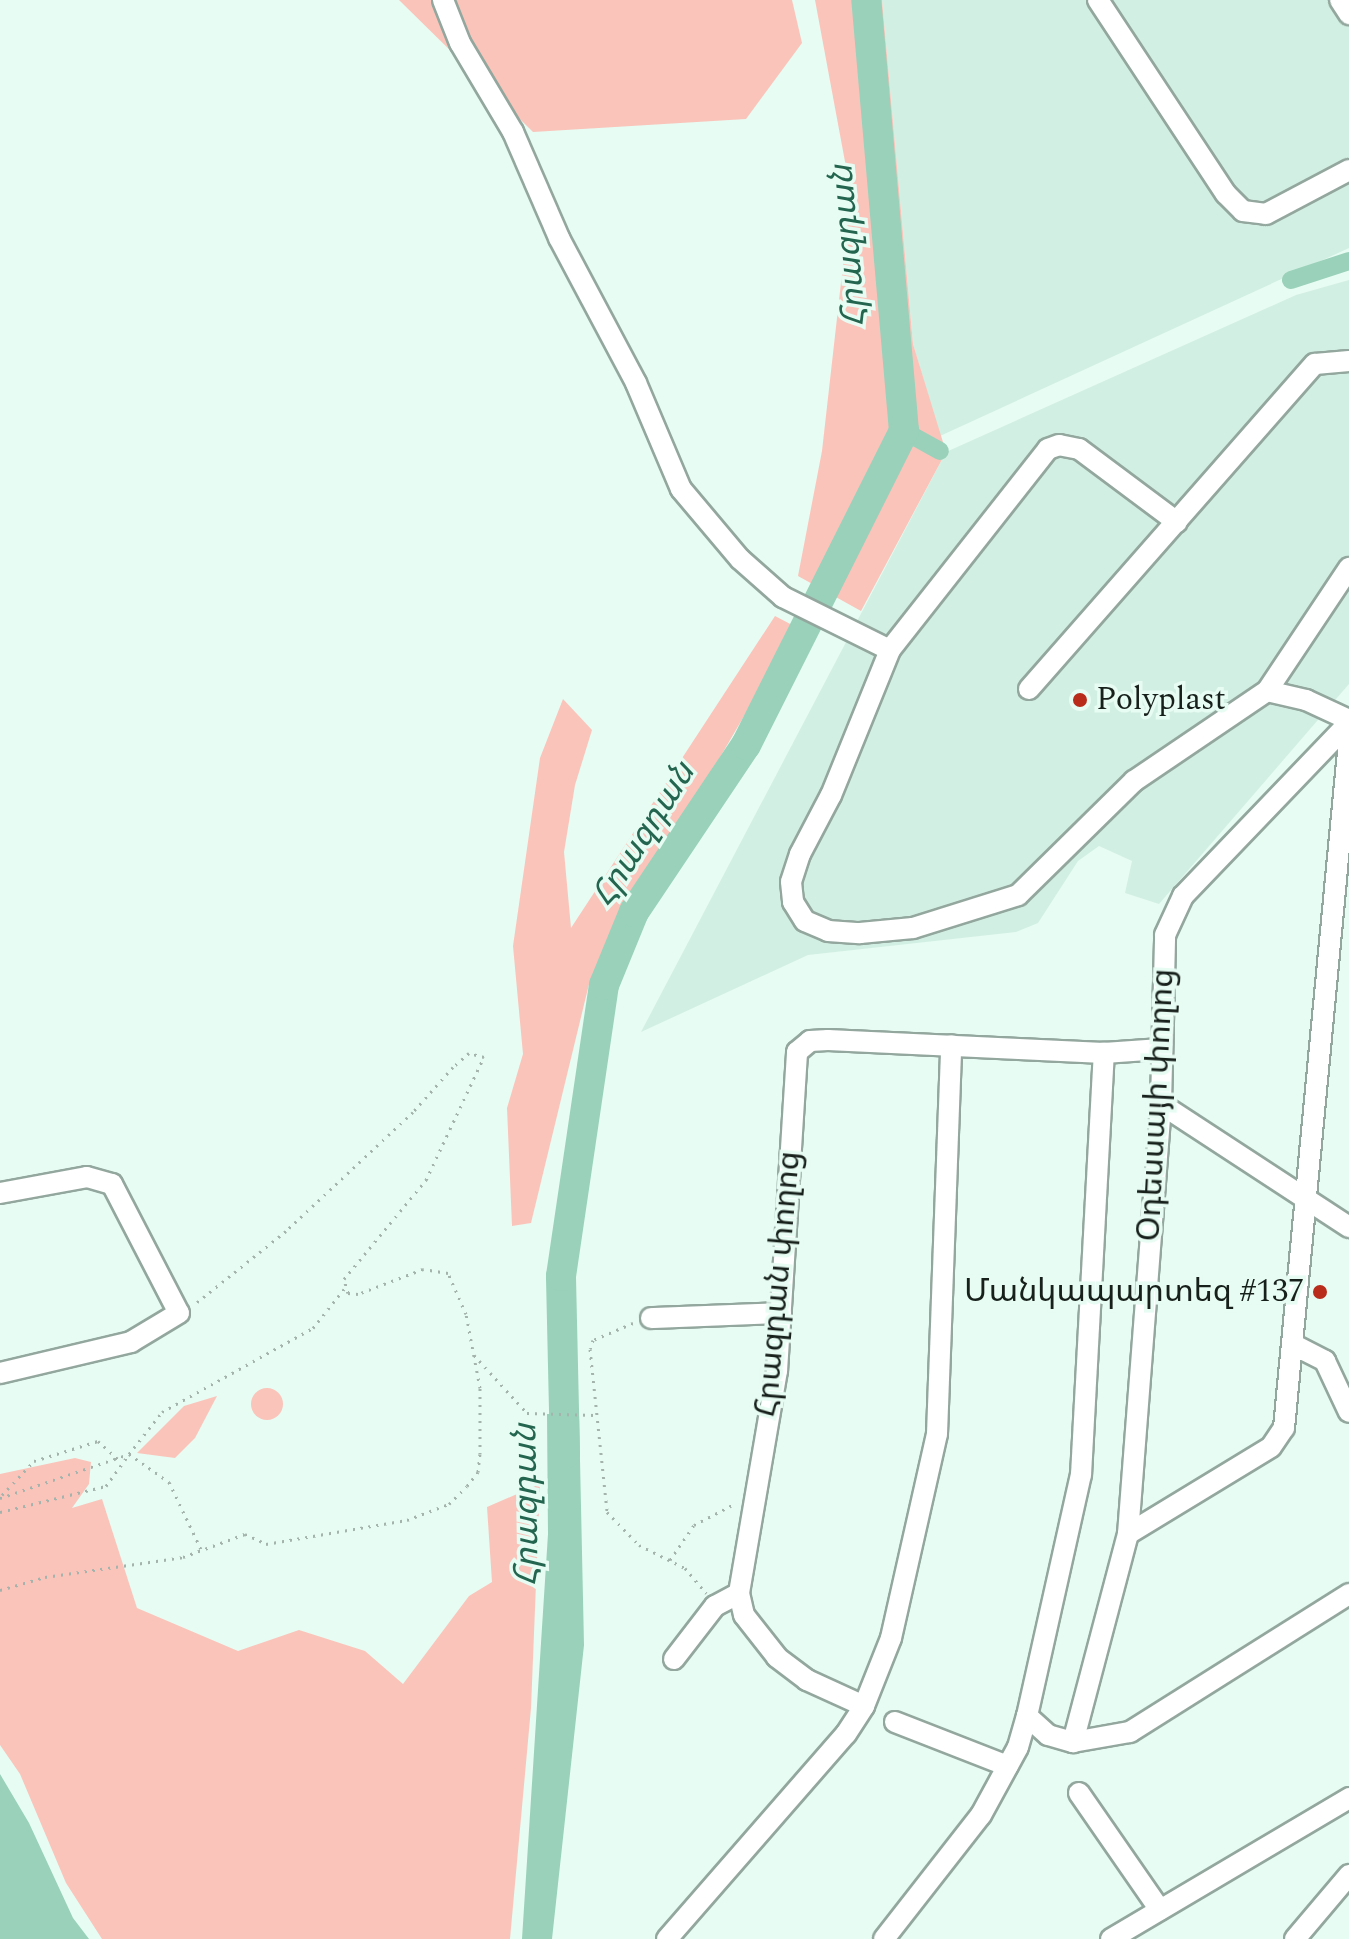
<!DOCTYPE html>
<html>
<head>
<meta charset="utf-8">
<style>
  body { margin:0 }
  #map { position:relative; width:1349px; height:1939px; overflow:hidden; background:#e7fcf3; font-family:Spectral,"Noto Sans Armenian",serif }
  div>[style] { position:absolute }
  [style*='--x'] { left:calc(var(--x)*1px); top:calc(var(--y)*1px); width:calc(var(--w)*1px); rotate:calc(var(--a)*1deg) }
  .built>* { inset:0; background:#d2efe3 }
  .green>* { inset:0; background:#fac4ba }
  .round { border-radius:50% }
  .water>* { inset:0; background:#99d1ba }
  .canal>* { height:18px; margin:-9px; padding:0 9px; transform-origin:9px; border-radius:9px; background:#99d1ba }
  .river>* { height:30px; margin:-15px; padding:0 15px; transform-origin:15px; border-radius:15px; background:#99d1ba }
  .path>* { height:3px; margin-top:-1.5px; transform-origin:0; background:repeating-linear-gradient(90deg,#a4b4ad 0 2px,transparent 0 8px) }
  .roads { filter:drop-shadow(2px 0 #93a79e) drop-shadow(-2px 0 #93a79e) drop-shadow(0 2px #93a79e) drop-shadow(0 -2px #93a79e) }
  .minor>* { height:20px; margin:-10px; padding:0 10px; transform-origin:10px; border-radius:10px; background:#fff }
  .dots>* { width:22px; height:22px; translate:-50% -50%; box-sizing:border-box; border:4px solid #e7fcf3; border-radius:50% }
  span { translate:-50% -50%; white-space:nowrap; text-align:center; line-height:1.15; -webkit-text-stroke:7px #e7fcf3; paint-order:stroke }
  .poi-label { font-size:32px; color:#18201c }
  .left { translate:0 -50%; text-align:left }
  .right { translate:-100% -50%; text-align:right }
  .street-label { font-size:32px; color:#18201c }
  .water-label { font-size:34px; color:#23654f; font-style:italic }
</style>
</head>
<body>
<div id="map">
  <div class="built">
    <i style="clip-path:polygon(882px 0,1349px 0,1349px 248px,940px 436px,913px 344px)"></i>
    <i style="clip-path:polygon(1349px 280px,1349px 684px,1159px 904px,1125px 893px,1132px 861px,1099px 846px,1078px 861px,1038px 923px,1016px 932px,808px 955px,641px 1032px,946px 452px,1296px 295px)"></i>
  </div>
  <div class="green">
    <i style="clip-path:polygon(399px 0,792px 0,802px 43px,746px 119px,533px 132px)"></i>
    <i style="clip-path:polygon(815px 0,882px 0,913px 344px,946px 452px,861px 611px,798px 576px,822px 451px,851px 194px)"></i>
    <i style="clip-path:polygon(775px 616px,796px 627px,590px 980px,531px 1223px,512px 1226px,507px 1108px,523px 1054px,513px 946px,540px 758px,563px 699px,592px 730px,575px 785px,564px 852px,571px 928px)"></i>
    <i class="round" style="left:251px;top:1388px;width:32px;height:32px"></i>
    <i style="clip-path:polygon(217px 1396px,195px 1438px,175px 1458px,137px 1453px,184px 1406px)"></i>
    <i style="clip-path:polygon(75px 1458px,91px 1462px,89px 1484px,72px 1508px,102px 1499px,137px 1608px,238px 1651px,299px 1630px,365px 1651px,403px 1684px,469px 1596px,492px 1582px,487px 1507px,540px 1484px,531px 1708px,510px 1939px,102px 1939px,66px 1883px,20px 1774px,0 1745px,0 1474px)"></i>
  </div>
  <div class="water">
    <i style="clip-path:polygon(547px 1414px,579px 1414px,584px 1645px,552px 1939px,522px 1939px,548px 1534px)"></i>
    <i style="clip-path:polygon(0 1774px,29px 1823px,73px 1918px,89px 1939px,0 1939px)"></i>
  </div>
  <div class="canal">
    <i style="--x:1291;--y:280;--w:61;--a:-18.1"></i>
    <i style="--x:904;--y:431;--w:41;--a:29.1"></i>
  </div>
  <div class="river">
    <i style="--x:565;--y:1454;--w:178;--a:-91.3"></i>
    <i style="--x:561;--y:1276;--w:294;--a:-81.6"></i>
    <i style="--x:604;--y:985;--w:79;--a:-67.7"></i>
    <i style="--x:634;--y:912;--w:201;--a:-56.2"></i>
    <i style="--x:746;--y:745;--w:352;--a:-63.3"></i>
    <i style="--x:904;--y:431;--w:433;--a:-95"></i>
  </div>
  <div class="path">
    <i style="--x:633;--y:1323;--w:43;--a:157"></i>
    <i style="--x:593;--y:1340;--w:9;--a:108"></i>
    <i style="--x:590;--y:1349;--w:164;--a:84"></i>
    <i style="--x:607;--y:1512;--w:46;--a:45.9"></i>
    <i style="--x:639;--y:1545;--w:51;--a:26.6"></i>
    <i style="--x:685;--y:1568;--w:33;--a:50"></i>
    <i style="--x:474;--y:1355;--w:79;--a:47.6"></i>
    <i style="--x:527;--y:1413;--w:68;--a:1.7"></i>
    <i style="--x:2;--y:1495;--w:47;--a:-46.7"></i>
    <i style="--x:34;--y:1461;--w:67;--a:-17.4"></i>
    <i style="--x:98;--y:1441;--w:27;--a:42"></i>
    <i style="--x:0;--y:1498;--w:136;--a:-18.8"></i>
    <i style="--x:129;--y:1454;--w:53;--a:-51.8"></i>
    <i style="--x:162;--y:1412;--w:173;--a:-29.1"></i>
    <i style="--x:313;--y:1328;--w:50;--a:-51.5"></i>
    <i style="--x:0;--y:1512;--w:109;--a:-13.8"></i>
    <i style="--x:106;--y:1486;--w:39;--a:-54"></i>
    <i style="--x:129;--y:1454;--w:49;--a:35"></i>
    <i style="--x:169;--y:1482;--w:74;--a:64.5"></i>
    <i style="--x:670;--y:1560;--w:42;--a:-55.6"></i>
    <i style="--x:694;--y:1525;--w:45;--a:-27.7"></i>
    <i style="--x:0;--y:1590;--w:47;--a:-16.1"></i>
    <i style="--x:45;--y:1577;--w:139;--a:-8.2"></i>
    <i style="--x:183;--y:1557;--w:66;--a:-20.4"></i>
    <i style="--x:245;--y:1534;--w:23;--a:25"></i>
    <i style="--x:266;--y:1544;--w:143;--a:-9.7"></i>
    <i style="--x:407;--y:1520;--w:45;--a:-20.9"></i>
    <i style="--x:449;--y:1504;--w:25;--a:-45"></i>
    <i style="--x:467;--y:1486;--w:18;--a:-52"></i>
    <i style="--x:478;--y:1472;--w:18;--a:-84"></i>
    <i style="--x:480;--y:1454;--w:66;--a:-90"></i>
    <i style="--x:480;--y:1388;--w:75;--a:-100.7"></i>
    <i style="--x:466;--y:1314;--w:45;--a:-113.7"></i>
    <i style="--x:448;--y:1273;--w:25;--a:-171"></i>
    <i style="--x:423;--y:1269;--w:70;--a:159"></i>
    <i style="--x:358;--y:1294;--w:10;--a:-174"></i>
    <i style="--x:348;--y:1293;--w:15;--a:-106"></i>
    <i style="--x:344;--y:1279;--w:129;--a:-50.4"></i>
    <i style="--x:426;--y:1180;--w:136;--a:-64.8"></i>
    <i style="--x:484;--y:1057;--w:16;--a:-165"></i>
    <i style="--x:469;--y:1053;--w:21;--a:139"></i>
    <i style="--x:453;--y:1067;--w:60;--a:131.6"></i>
    <i style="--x:413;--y:1112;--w:174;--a:136.9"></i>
    <i style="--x:286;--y:1231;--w:115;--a:141.3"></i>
  </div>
  <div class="roads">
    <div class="minor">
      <i style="--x:443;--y:0;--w:46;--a:68.4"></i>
      <i style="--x:460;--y:43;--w:104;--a:59.2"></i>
      <i style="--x:513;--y:132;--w:116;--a:66.5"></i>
      <i style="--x:559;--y:238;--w:164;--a:62"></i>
      <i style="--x:636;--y:383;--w:115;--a:67"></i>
      <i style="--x:681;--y:489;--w:92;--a:49.9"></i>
      <i style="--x:740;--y:559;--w:57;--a:41.5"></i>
      <i style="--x:783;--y:597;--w:119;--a:26.4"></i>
      <i style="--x:1098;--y:0;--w:232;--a:56.6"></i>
      <i style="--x:1226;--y:194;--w:24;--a:45"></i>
      <i style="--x:1243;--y:211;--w:23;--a:7"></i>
      <i style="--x:1266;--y:214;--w:94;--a:-27.9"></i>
      <i style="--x:1340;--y:0;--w:17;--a:57"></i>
      <i style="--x:1177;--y:522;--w:122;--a:-143.3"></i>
      <i style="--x:1079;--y:449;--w:20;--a:-169"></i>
      <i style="--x:1059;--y:445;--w:12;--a:160"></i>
      <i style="--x:1048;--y:449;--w:256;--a:128.2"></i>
      <i style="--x:890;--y:650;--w:157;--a:112.1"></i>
      <i style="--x:831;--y:795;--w:67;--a:117.7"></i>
      <i style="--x:800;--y:854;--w:29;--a:108"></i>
      <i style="--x:791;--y:882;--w:20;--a:84"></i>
      <i style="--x:793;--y:902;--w:22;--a:58"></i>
      <i style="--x:805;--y:921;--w:25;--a:23"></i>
      <i style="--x:828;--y:931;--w:32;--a:4"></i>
      <i style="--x:860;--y:933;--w:53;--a:-5.4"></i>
      <i style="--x:913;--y:928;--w:110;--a:-17.4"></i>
      <i style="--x:1018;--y:895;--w:163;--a:-44.5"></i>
      <i style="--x:1134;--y:781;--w:161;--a:-34.1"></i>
      <i style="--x:1267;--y:691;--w:148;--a:-56.3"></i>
      <i style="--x:1029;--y:689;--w:433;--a:-48.7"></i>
      <i style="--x:1315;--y:364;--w:34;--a:-5"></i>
      <i style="--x:1267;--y:691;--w:40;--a:13"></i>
      <i style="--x:1306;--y:700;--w:47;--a:24.9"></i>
      <i style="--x:1161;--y:1104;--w:225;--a:33.2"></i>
      <i style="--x:0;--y:1193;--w:88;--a:-10.4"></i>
      <i style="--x:87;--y:1177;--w:26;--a:16"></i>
      <i style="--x:112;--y:1184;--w:145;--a:62.6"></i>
      <i style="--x:179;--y:1313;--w:56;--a:148.9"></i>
      <i style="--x:131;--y:1342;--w:135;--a:166.7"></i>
      <i style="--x:651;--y:1318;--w:130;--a:-2.2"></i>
      <i style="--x:1294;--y:1345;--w:35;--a:27"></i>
      <i style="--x:1325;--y:1361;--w:56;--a:64.8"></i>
      <i style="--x:1128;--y:1534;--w:167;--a:-31.3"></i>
      <i style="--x:1271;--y:1447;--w:23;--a:-56"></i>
      <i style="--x:1284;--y:1428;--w:689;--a:-84.59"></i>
      <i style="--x:674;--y:1659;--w:67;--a:-52.3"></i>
      <i style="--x:715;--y:1606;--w:27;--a:-28"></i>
      <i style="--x:864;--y:1706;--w:63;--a:-155.5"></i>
      <i style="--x:807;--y:1680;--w:38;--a:-143"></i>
      <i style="--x:777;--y:1657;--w:53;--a:-128.2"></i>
      <i style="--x:744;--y:1615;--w:23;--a:-103"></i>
      <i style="--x:739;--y:1593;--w:225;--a:-80.3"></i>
      <i style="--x:777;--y:1371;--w:320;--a:-86.4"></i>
      <i style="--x:797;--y:1052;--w:17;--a:-40"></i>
      <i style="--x:810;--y:1041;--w:18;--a:-3"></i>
      <i style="--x:828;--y:1040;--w:276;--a:2.7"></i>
      <i style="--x:1104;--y:1053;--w:57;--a:-4"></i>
      <i style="--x:1027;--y:1716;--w:28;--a:42"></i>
      <i style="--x:1048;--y:1735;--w:26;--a:16"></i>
      <i style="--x:1073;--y:1742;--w:58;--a:-10"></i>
      <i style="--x:1130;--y:1732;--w:259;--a:-32.2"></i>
      <i style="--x:895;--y:1722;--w:121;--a:21.3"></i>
      <i style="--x:1073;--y:1742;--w:215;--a:-75.2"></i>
      <i style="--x:1128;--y:1534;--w:431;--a:-85.6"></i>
      <i style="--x:1161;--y:1104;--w:169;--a:-88.6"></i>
      <i style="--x:1165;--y:935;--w:43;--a:-65.2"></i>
      <i style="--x:1183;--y:896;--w:240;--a:-46.2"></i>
      <i style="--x:1079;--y:1793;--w:142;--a:55.3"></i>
      <i style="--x:667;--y:1939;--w:272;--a:-48.9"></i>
      <i style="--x:846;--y:1734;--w:33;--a:-57"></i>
      <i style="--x:864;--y:1706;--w:73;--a:-68.3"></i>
      <i style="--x:891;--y:1638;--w:209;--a:-77.3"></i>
      <i style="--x:937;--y:1434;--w:389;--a:-87.9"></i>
      <i style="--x:884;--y:1939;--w:157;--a:-52"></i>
      <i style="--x:981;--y:1815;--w:77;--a:-61.4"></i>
      <i style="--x:1018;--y:1747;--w:32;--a:-74"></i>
      <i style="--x:1027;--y:1716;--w:247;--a:-77.4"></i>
      <i style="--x:1081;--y:1475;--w:423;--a:-86.9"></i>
      <i style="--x:1111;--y:1939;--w:277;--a:-30.6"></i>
      <i style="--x:1295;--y:1939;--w:84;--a:-49.8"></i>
    </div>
  </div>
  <div class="dots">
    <i style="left:1080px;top:700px;background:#b92c1c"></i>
    <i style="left:1320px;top:1292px;background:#b92c1c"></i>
  </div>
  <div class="poi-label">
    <span class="left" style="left:1096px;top:700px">Polyplast</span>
    <span class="right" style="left:1304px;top:1292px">Մանկապարտեզ #137</span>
  </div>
  <div class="street-label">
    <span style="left:1157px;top:1105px;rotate:-87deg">Օդեսսայի փողոց</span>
    <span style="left:779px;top:1284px;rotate:-85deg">Հրազդան փողոց</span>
  </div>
  <div class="water-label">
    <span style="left:849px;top:246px;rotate:-95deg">Հրազդան</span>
    <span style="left:644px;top:835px;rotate:-58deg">Հրազդան</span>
    <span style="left:527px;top:1505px;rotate:-91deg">Հրազդան</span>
  </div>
</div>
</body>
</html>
